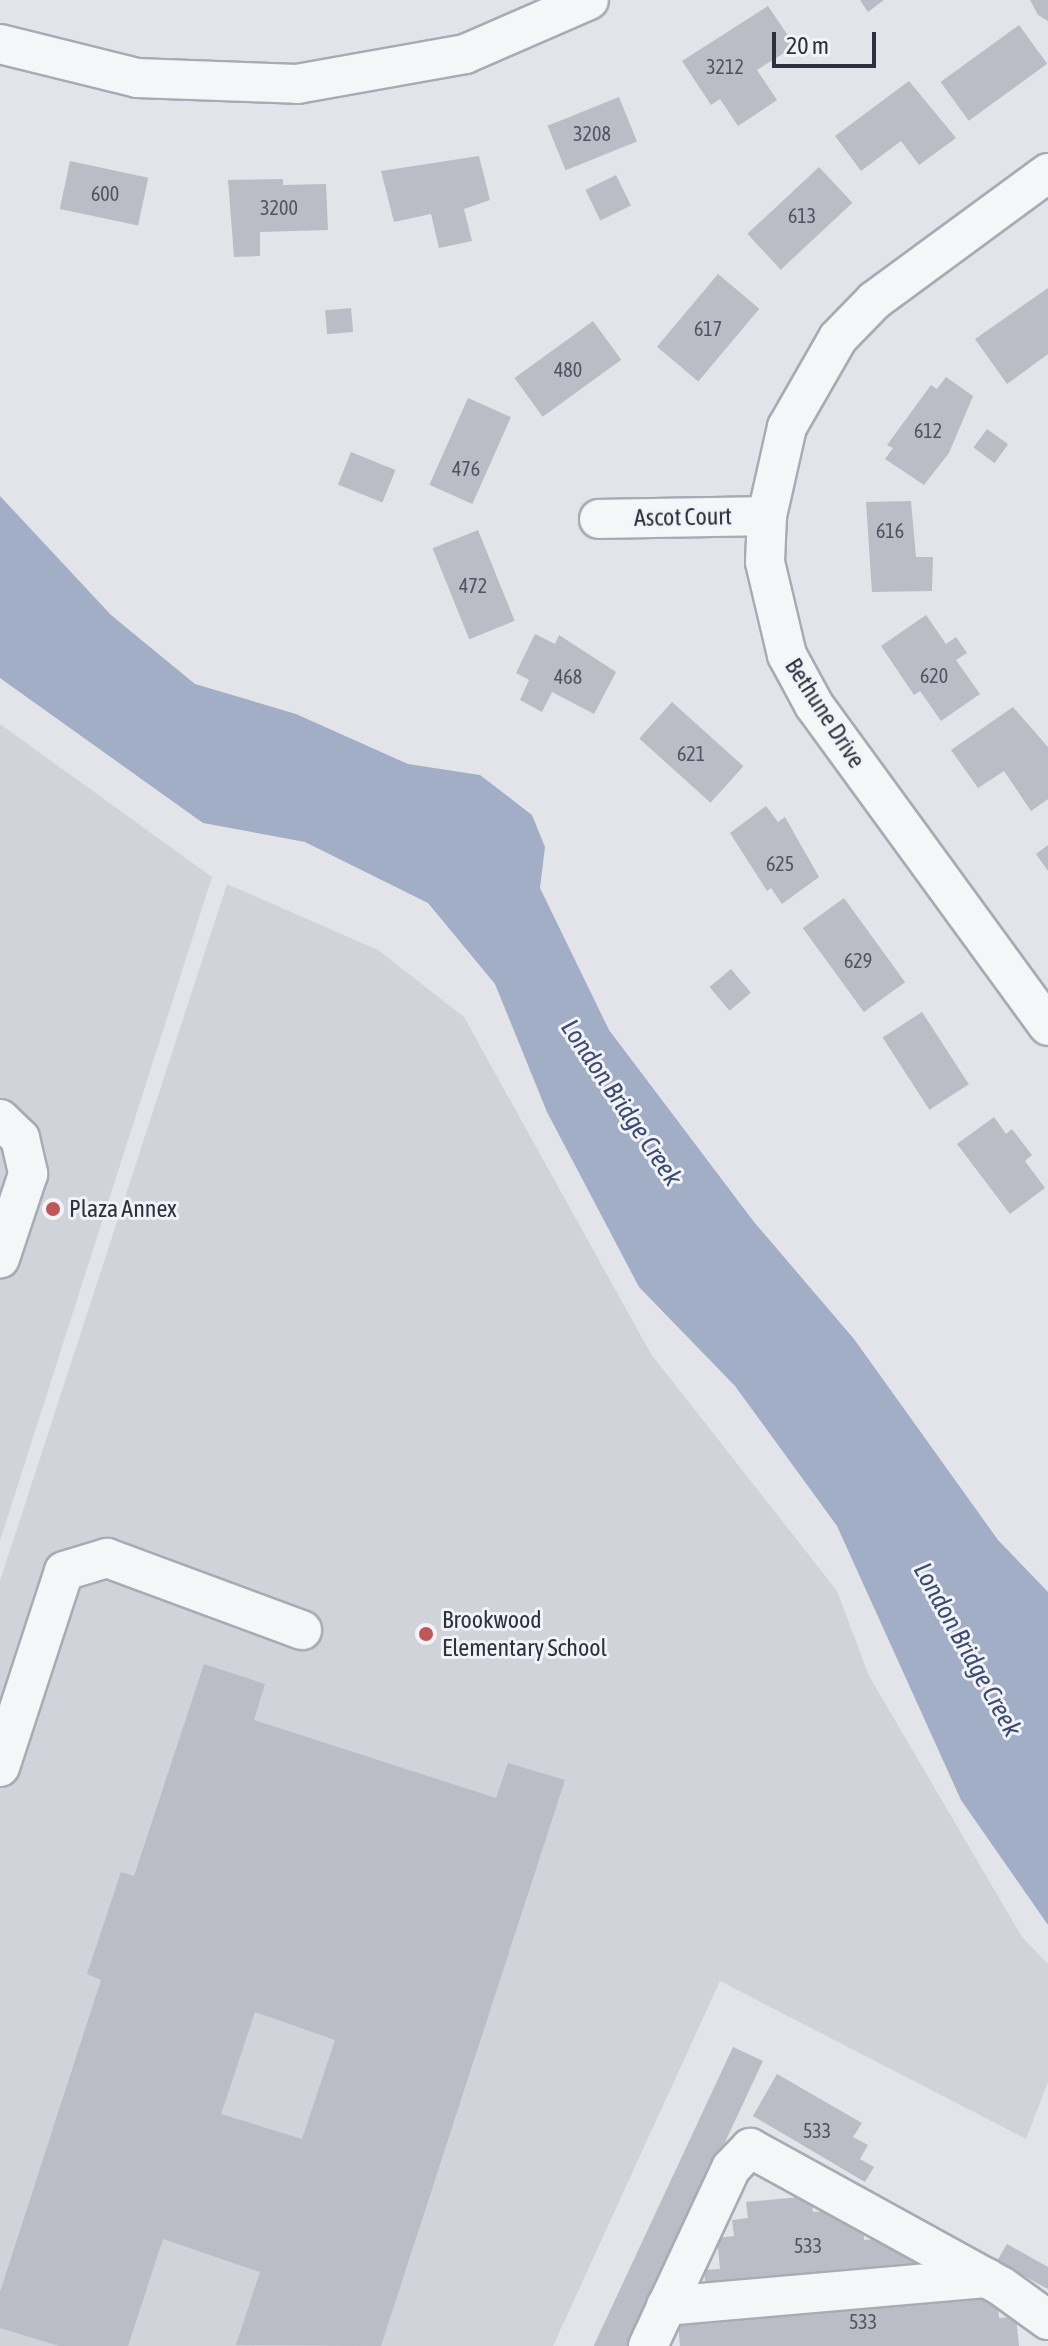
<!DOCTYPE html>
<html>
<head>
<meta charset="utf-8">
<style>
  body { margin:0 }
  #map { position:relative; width:1048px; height:2346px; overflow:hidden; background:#e2e4e9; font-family:"Asap Condensed",sans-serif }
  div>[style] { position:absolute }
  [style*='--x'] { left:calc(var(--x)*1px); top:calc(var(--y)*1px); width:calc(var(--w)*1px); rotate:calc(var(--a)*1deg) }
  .built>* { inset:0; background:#d1d3db }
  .water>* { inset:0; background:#a2aec5 }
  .building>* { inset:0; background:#babdc5; transform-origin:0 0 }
  .roads { filter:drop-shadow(2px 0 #a8abb3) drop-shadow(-2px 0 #a8abb3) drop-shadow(0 2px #a8abb3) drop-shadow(0 -2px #a8abb3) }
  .minor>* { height:38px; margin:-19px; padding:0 19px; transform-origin:19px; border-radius:19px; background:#f5f6f8 }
  .dots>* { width:22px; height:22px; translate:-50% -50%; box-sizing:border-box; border:4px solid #f2f3f7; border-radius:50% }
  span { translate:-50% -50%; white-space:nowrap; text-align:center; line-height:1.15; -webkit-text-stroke:6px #f2f3f7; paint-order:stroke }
  .number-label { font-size:20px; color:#505460 }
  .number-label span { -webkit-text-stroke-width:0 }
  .street-label { font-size:24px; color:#2c313f }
  .poi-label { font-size:24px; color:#2c313f }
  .left { translate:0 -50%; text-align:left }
  .water-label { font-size:26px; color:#3b4b6f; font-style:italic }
  .scale { position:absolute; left:772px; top:32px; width:104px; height:36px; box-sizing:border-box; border:4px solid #2c313f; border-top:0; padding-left:10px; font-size:24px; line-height:28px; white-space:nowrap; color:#2c313f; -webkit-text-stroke:6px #f2f3f7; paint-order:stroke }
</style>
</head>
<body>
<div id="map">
  <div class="built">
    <i style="clip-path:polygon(0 724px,212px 877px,0 1541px)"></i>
    <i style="clip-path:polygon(227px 884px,378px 950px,464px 1017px,651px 1354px,837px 1591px,869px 1676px,1022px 1937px,1048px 1964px,1048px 2082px,1026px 2139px,720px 1981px,553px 2346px,0 2346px,0 1581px)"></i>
  </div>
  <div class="water">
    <i style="clip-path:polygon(0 496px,111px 615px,195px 684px,296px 714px,408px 764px,480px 775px,532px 815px,545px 847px,540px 888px,609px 1030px,754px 1222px,854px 1339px,998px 1540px,1048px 1592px,1048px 1925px,961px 1800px,837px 1526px,735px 1386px,639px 1287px,547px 1112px,495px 984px,428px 903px,305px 842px,203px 823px,0 678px)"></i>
  </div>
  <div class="building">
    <i style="clip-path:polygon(860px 0,884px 0,868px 12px)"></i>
    <i style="clip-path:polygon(1030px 0,1048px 0,1048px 21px,1038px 15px)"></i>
    <i style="clip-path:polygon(768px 6px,795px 46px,757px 70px,777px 100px,738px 126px,720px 99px,711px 105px,682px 61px)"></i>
    <i style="left:1019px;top:25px;width:48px;height:97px;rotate:54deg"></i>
    <i style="clip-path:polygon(909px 81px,956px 138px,919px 165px,901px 141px,861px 171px,835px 136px)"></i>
    <i style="left:619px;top:97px;width:48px;height:77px;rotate:68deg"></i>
    <i style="clip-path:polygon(479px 156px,490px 200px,464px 209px,472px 241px,439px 248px,431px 214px,394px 222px,381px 171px)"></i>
    <i style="left:70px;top:161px;width:80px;height:49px;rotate:12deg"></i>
    <i style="left:819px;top:167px;width:49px;height:98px;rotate:47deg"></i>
    <i style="left:616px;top:175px;width:34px;height:34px;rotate:64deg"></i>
    <i style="clip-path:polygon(283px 179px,283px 185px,326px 184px,328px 230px,260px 232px,260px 256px,234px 257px,228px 180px)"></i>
    <i style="left:718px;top:274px;width:54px;height:95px;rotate:40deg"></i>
    <i style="clip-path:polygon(1048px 288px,1048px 354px,1007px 384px,975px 339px)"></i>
    <i style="left:351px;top:308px;width:24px;height:26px;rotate:85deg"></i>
    <i style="left:593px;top:321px;width:48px;height:97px;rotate:54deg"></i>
    <i style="clip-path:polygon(946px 377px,973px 396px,949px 453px,924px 485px,885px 459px,893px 448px,887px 445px,931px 385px,937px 389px)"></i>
    <i style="left:468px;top:398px;width:47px;height:95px;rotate:24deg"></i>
    <i style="left:987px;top:429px;width:26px;height:23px;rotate:36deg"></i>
    <i style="left:351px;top:452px;width:48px;height:35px;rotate:22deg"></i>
    <i style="clip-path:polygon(911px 501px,916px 557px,933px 557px,932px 591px,872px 592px,866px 502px)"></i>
    <i style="left:478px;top:530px;width:98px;height:49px;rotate:68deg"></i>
    <i style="clip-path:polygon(926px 615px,946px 644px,956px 637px,967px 653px,956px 660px,980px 694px,941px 721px,920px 691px,914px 695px,881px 646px)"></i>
    <i style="clip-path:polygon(535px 634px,555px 644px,559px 635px,616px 672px,594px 714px,552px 692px,542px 712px,520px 700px,529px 680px,516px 673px)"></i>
    <i style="left:672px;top:702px;width:96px;height:49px;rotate:42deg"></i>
    <i style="clip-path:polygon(1013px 707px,1048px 747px,1048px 799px,1031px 811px,1004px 771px,978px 788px,951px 750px)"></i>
    <i style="clip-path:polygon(766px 806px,778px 822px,785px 817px,819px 877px,782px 904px,771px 888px,767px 891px,730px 833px)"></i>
    <i style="clip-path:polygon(1048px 845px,1048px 871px,1036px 854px)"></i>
    <i style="left:844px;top:898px;width:104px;height:51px;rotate:54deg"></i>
    <i style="left:731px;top:969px;width:31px;height:28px;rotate:50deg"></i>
    <i style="left:922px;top:1012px;width:86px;height:47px;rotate:57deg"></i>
    <i style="clip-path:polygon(994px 1117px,1006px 1134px,1012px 1129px,1032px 1155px,1025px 1161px,1045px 1188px,1010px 1214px,957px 1144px)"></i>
    <i style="clip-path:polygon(evenodd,204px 1664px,265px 1684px,254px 1720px,496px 1798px,508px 1763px,565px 1780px,381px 2346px,236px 2345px,260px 2272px,163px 2239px,128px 2346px,59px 2346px,0 2328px,0 2292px,101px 1980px,87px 1974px,121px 1872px,134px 1876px,204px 1664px,255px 2012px,335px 2040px,302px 2139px,221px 2114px,255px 2012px)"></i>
    <i style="left:733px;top:2047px;width:33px;height:331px;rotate:25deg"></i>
    <i style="clip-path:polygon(777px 2074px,862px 2123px,853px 2137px,868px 2145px,860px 2159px,874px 2167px,865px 2182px,753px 2116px)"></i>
    <i style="clip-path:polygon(812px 2196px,813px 2212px,845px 2209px,847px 2224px,863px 2223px,864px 2240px,897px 2237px,898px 2252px,913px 2251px,915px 2268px,706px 2288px,704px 2270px,720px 2269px,717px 2238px,734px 2236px,732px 2220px,748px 2218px,746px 2202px)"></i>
    <i style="clip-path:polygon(1007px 2244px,1048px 2267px,1048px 2289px,997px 2261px)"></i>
    <i style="clip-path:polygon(997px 2294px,999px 2318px,1016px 2317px,1019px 2346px,680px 2346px,678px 2324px)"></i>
  </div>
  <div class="roads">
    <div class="minor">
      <i style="--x:0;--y:44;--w:141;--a:13.9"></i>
      <i style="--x:137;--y:78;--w:160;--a:2.1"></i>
      <i style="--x:297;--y:84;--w:171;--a:-10.1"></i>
      <i style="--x:465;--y:54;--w:135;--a:-23.5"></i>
      <i style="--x:1048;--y:173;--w:216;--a:143.7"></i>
      <i style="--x:874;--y:301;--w:52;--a:134.2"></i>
      <i style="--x:838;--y:338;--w:103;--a:119.8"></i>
      <i style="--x:787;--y:427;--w:91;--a:102.7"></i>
      <i style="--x:767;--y:516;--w:46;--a:92.5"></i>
      <i style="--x:765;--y:562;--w:96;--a:76.7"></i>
      <i style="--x:787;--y:655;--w:57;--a:61.6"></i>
      <i style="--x:814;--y:705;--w:397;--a:53.9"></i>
      <i style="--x:599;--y:519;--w:168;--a:-1"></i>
      <i style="--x:0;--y:1119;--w:28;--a:44"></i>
      <i style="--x:20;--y:1138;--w:37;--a:77"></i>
      <i style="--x:28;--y:1174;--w:89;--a:108.4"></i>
      <i style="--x:0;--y:1767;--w:206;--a:-71.9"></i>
      <i style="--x:64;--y:1571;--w:45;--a:-16.8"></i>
      <i style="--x:107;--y:1558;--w:208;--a:20.3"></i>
      <i style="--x:666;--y:2306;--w:322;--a:-5"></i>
      <i style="--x:648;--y:2346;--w:196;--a:-65"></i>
      <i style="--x:731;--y:2168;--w:28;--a:-46"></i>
      <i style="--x:750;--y:2148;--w:286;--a:28.8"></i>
      <i style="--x:1001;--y:2286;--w:58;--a:35.9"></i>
    </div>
  </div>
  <div class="dots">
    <i style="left:53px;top:1209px;background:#c05658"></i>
    <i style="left:426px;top:1634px;background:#c05658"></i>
  </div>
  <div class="number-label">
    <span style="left:725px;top:66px">3212</span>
    <span style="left:592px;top:133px">3208</span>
    <span style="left:105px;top:193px">600</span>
    <span style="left:279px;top:207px">3200</span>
    <span style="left:802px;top:215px">613</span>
    <span style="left:708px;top:328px">617</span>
    <span style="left:568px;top:369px">480</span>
    <span style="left:928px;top:430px">612</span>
    <span style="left:466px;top:468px">476</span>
    <span style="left:890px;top:530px">616</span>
    <span style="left:473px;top:585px">472</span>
    <span style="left:934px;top:675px">620</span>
    <span style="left:568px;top:676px">468</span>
    <span style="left:691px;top:753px">621</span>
    <span style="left:780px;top:863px">625</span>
    <span style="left:858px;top:960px">629</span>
    <span style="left:817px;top:2130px">533</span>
    <span style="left:808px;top:2245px">533</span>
    <span style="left:863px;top:2321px">533</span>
  </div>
  <div class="street-label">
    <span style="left:683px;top:517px;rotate:-1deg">Ascot Court</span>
    <span style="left:825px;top:713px;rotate:57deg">Bethune Drive</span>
  </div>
  <div class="poi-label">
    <span class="left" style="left:69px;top:1209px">Plaza Annex</span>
    <span class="left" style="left:442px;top:1634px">Brookwood<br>Elementary School</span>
  </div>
  <div class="water-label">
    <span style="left:621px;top:1103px;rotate:56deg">London Bridge Creek</span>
    <span style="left:967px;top:1650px;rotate:61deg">London Bridge Creek</span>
  </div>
  <div class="scale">20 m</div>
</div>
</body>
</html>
